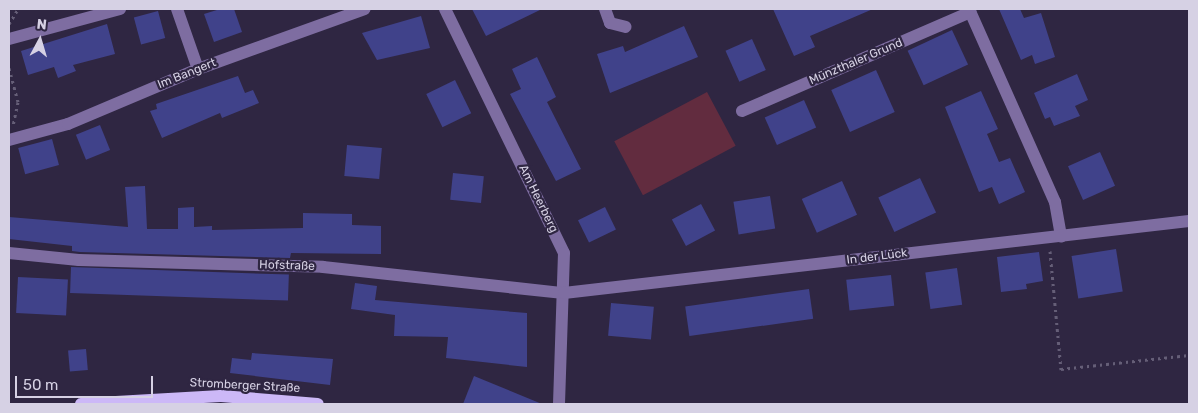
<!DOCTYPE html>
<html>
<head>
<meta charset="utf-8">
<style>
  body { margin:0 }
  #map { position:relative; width:1198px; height:413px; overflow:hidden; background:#2f2642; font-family:Rubik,sans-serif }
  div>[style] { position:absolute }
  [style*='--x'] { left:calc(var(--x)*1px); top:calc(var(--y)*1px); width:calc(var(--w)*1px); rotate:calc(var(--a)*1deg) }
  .green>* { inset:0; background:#622c3f; transform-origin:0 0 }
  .building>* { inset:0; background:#40428a; transform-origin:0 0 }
  .path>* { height:3px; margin-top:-1.5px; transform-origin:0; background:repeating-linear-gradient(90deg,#655e77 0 2.5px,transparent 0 6.5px) }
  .minor>* { height:12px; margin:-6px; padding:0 6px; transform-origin:6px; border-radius:6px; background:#7e6da1 }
  .major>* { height:12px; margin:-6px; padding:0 6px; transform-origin:6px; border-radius:6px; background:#ccb8f7 }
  span { translate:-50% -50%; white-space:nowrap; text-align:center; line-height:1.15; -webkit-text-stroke:4.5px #2f2642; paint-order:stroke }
  .street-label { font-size:12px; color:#d6d1e4 }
  .frame { position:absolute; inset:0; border:10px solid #d6d1e4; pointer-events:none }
  .north { position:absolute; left:15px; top:15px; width:50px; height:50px; -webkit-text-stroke:4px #2f2642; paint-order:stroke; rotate:6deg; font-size:14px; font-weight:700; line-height:20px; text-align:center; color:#d6d1e4 }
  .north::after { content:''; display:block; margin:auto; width:18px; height:22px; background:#d6d1e4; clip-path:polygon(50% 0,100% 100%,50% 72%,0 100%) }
  .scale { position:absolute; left:15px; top:376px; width:138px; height:22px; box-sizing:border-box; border:2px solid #d6d1e4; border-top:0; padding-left:6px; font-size:15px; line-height:18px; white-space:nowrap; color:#d6d1e4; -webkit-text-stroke:4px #2f2642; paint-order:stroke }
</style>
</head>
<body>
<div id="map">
  <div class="green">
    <i style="left:707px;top:92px;width:61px;height:105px;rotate:62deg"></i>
  </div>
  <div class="building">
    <i style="clip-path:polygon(220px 9px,234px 9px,242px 32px,214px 42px,204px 14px)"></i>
    <i style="clip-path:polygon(472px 9px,542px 9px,486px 36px)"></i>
    <i style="clip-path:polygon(773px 9px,873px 9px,810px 36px,815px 47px,794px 56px)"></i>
    <i style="clip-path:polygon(999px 9px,1020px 9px,1024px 18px,1041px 13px,1055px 57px,1035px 64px,1032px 55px,1021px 60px)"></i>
    <i style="left:158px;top:11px;width:28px;height:25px;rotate:75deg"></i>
    <i style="clip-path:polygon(421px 16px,430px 48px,377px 60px,362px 33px)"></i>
    <i style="clip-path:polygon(107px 24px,115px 54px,73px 65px,76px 71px,58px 78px,54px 67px,28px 75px,21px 51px)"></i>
    <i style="clip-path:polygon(684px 26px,698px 57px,610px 93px,597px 54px,623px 46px,625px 52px)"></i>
    <i style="left:952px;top:30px;width:38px;height:49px;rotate:65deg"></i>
    <i style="left:752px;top:39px;width:34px;height:29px;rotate:66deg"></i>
    <i style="clip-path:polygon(537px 57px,556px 97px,547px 102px,581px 169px,556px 181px,510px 94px,521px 89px,512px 69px)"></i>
    <i style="left:876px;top:70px;width:46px;height:49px;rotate:66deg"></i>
    <i style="clip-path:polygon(1077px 74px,1088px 100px,1075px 106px,1080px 116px,1054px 126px,1050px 117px,1045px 119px,1034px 93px)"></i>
    <i style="clip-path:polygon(238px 76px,245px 93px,253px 90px,259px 103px,222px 118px,220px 113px,162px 138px,150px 111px,157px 109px,156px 104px)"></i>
    <i style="left:455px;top:80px;width:37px;height:32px;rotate:64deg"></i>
    <i style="clip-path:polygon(981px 91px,998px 129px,987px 134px,999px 162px,1010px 158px,1025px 192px,999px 204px,992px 187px,979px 192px,945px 107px)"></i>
    <i style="left:804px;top:100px;width:30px;height:43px;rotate:66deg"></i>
    <i style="left:100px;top:125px;width:27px;height:26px;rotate:68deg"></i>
    <i style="left:52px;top:139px;width:27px;height:35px;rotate:75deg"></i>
    <i style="left:347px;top:145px;width:35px;height:31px;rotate:5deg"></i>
    <i style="left:1100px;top:152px;width:37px;height:35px;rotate:66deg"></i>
    <i style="left:453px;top:173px;width:31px;height:27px;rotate:6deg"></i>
    <i style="left:920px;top:178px;width:38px;height:46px;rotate:65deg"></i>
    <i style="left:842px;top:181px;width:37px;height:44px;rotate:66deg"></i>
    <i style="clip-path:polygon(145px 186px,147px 229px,178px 229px,178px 208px,194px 207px,194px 227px,212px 226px,212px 230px,303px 228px,303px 213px,352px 214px,352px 225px,381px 226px,381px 254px,291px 253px,290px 258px,80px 252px,72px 251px,72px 246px,9px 239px,9px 217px,128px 227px,125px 187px)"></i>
    <i style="left:770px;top:196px;width:33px;height:37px;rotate:81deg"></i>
    <i style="left:701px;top:204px;width:30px;height:33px;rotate:62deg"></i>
    <i style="left:605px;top:207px;width:25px;height:30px;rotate:64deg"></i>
    <i style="left:1116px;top:249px;width:43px;height:45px;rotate:81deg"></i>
    <i style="clip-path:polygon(1039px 252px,1043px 281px,1026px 284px,1027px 289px,1001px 292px,997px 257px)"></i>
    <i style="left:71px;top:267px;width:218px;height:26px;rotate:2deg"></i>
    <i style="left:957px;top:268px;width:37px;height:32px;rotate:82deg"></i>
    <i style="left:891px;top:275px;width:31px;height:45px;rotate:84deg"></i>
    <i style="left:18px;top:277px;width:50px;height:36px;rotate:3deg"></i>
    <i style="clip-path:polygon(355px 283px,377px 286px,375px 300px,527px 313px,527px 367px,446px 358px,448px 337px,394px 336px,395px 315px,351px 309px)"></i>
    <i style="left:809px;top:289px;width:30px;height:125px;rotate:82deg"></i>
    <i style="left:611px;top:303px;width:43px;height:33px;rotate:5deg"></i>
    <i style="left:86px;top:349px;width:21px;height:18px;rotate:85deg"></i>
    <i style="clip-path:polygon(252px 353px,333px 359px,330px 385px,230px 373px,232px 358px,251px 360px)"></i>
    <i style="clip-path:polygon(474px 376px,542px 404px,463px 404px)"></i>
  </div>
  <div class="path">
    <i style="--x:9;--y:24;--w:17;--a:-59"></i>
    <i style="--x:9;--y:68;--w:35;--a:75"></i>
    <i style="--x:18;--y:102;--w:24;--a:102"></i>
    <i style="--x:1050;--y:251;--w:119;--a:84.7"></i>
    <i style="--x:1061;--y:369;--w:129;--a:-6.2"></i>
  </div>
  <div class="minor">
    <i style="--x:177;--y:9;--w:64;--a:70.7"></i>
    <i style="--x:445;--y:9;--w:271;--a:64"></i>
    <i style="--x:564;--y:253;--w:151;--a:91.9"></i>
    <i style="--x:605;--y:9;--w:15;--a:70"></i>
    <i style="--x:610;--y:23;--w:16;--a:14"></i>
    <i style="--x:969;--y:9;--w:211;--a:66"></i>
    <i style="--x:1055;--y:202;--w:35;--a:80"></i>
    <i style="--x:9;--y:39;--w:115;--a:-15.1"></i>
    <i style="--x:742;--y:111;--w:249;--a:-23.4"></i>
    <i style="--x:9;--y:140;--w:61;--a:-15.2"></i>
    <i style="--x:68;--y:124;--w:141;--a:-22.9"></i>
    <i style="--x:198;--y:69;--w:177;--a:-19.8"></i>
    <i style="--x:9;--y:253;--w:70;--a:5.7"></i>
    <i style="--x:79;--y:260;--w:244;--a:1.6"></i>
    <i style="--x:323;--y:267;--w:242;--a:6.2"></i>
    <i style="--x:564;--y:293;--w:629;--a:-6.57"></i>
  </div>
  <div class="major">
    <i style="--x:81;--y:404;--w:140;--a:-3.3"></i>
    <i style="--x:221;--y:396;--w:97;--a:4.7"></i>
  </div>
  <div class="street-label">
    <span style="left:856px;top:62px;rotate:-23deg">Münzthaler Grund</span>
    <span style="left:187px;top:74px;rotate:-22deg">Im Bangert</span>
    <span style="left:538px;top:199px;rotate:64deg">Am Heerberg</span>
    <span style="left:877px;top:257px;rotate:-7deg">In der Lück</span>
    <span style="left:287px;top:266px;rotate:2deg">Hofstraße</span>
    <span style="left:245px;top:386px;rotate:3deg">Stromberger Straße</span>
  </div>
  <div class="frame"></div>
  <div class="north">N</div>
  <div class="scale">50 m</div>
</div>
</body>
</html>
